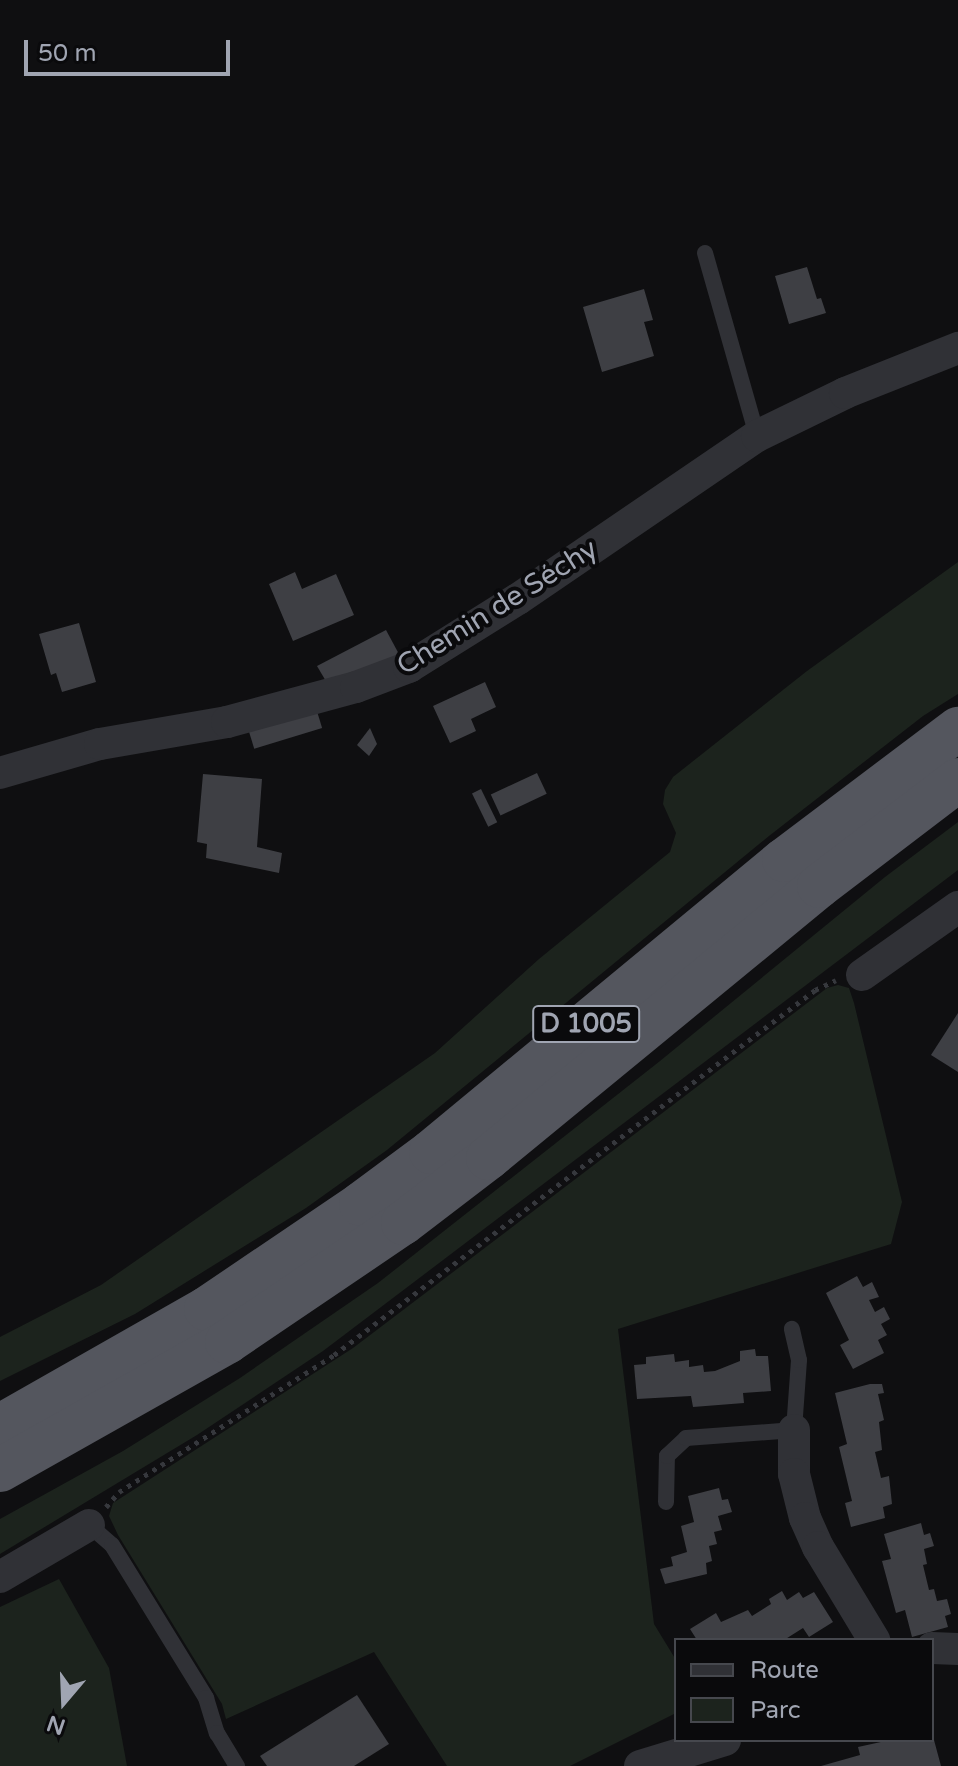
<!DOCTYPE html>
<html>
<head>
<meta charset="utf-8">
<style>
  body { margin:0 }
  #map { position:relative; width:958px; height:1766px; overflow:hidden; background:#0f0f11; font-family:"Varela Round",sans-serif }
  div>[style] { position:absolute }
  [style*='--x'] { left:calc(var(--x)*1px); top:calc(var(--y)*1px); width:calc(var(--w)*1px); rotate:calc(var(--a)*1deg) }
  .green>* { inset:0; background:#1c231d }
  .building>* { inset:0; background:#3e3f44; transform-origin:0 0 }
  .path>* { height:5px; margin-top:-2.5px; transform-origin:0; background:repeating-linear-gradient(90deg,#36383d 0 4px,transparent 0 10px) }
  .service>* { height:16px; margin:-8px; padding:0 8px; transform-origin:8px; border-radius:8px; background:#303136 }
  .minor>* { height:32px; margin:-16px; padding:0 16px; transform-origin:16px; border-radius:16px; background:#303136 }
  .trunk>* { height:44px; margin:-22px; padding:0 22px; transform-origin:22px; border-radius:22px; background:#54565e }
  span { translate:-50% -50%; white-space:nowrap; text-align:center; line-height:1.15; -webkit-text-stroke:8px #0a0a0c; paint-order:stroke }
  .shield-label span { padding:2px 6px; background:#0a0a0c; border:2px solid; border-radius:6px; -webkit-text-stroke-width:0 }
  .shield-label { font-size:26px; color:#a0a5b2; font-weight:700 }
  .street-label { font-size:28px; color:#a0a5b2 }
  .legend { position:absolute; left:674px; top:1638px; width:260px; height:104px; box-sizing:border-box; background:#0a0a0c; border:2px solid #46484e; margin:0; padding:10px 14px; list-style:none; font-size:24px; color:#a0a5b2 }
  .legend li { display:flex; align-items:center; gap:16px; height:40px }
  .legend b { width:40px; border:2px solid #46484e }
  .north { position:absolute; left:24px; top:1662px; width:80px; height:80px; -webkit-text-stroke:6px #0a0a0c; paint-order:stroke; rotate:199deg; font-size:22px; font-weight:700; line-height:32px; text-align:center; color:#a0a5b2 }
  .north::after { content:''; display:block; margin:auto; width:28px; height:36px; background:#a0a5b2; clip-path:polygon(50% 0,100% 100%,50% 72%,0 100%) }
  .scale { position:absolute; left:24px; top:40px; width:206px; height:36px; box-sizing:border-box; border:4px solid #a0a5b2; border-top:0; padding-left:10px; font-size:24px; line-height:28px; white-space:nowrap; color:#a0a5b2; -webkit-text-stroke:6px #0a0a0c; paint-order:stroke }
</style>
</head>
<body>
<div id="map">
  <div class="green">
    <i style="clip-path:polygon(958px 562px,958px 694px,923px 716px,769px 836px,387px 1150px,306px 1208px,135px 1314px,0 1381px,0 1337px,101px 1285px,435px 1053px,539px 959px,670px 852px,676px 833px,663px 804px,665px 790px,673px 777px,807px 671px)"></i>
    <i style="clip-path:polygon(958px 822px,958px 870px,323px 1351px,197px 1435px,0 1554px,0 1519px,123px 1451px,240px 1378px,378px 1283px,660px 1061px,885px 877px)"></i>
    <i style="clip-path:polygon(838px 985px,849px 988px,854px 1003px,902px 1202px,891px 1244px,618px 1329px,654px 1624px,676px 1660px,676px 1713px,570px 1766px,447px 1766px,374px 1652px,226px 1719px,222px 1704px,118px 1535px,109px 1516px,113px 1503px,353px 1348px,827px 988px)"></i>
    <i style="clip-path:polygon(59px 1579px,109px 1668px,127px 1766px,0 1766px,0 1607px)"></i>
  </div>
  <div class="building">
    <i style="clip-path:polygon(807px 267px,817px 299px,821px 298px,826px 313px,789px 324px,775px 276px)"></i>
    <i style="clip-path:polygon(644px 289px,653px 320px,644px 322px,654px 356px,602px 372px,583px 307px)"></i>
    <i style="clip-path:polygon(295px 572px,302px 589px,336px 574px,354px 615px,293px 641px,269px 584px)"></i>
    <i style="clip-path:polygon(79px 623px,96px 682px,62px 692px,56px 673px,51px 675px,39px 634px)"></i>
    <i style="clip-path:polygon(386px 630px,400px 656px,327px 683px,317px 666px)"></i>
    <i style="clip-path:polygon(485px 682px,496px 707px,471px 719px,476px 731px,450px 743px,433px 706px)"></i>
    <i style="left:316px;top:708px;width:21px;height:71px;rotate:73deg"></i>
    <i style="clip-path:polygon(370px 728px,377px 744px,369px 756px,357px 745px)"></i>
    <i style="left:537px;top:773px;width:23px;height:51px;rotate:65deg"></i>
    <i style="clip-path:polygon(203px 774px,262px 779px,257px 847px,282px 853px,279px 873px,206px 858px,207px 844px,197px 842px)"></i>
    <i style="left:481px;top:789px;width:37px;height:10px;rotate:64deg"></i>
    <i style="clip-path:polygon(958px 1013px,958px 1072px,931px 1055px)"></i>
    <i style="clip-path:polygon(857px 1276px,863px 1287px,872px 1282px,879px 1297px,869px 1300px,875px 1312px,884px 1307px,890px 1319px,881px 1324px,887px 1335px,878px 1340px,884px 1353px,853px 1369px,840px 1345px,849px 1340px,826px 1293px)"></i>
    <i style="clip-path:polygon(755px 1349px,756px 1356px,768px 1356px,771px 1391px,743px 1393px,744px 1403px,693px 1407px,691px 1396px,637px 1399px,634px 1365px,646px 1364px,646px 1357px,674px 1354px,675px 1362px,689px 1360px,689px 1367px,703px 1365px,704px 1372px,715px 1371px,740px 1361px,740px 1351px)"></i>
    <i style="clip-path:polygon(870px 1384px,882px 1384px,884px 1393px,878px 1394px,884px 1420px,879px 1422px,882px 1450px,875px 1452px,881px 1478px,889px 1476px,892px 1504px,883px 1507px,885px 1518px,851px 1527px,845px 1503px,852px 1501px,839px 1447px,847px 1444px,835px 1393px)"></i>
    <i style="clip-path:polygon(719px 1488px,722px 1500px,728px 1499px,732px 1512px,718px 1516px,722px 1530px,714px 1532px,717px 1544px,709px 1546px,712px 1561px,706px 1563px,707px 1574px,665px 1584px,660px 1569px,673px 1566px,671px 1557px,687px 1552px,681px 1526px,694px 1522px,688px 1496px)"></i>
    <i style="clip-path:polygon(921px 1523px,924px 1535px,930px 1533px,934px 1546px,924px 1549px,927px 1564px,923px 1565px,929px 1590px,934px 1589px,937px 1601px,947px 1599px,951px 1614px,945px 1616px,948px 1627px,912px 1637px,905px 1610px,896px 1613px,882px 1561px,891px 1559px,884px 1534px)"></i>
    <i style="clip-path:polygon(782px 1591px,787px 1600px,799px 1592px,803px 1598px,814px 1592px,833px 1622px,809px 1637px,803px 1628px,784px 1640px,697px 1640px,690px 1629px,716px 1613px,721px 1622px,748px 1610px,752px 1616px,771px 1604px,769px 1599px)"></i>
    <i style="clip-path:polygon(357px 1695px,389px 1744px,354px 1766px,267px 1766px,260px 1756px)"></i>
    <i style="clip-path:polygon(890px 1740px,934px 1740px,941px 1766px,821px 1766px,860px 1755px,858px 1747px)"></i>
  </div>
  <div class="path">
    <i style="--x:106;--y:1507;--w:20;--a:-49"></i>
    <i style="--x:119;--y:1492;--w:255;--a:-32.5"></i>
    <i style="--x:334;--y:1355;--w:604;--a:-37.19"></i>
    <i style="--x:815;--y:990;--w:23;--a:-25"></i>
  </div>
  <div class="service">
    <i style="--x:705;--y:253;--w:190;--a:74.1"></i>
    <i style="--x:666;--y:1502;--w:46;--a:-88.8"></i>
    <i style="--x:667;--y:1456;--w:26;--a:-43"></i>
    <i style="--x:686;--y:1438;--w:108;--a:-4.2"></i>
    <i style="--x:794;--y:1430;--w:70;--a:-85.9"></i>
    <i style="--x:799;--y:1360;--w:32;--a:-103"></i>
    <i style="--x:89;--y:1525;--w:30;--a:41"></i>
    <i style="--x:112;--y:1545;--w:180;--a:58.4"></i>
    <i style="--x:206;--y:1698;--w:37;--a:73"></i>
    <i style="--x:217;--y:1733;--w:39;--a:59"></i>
  </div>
  <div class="minor">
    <i style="--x:0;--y:773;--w:104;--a:-16.2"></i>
    <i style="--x:100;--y:744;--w:129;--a:-9.8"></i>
    <i style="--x:227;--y:722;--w:134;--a:-15.2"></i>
    <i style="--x:356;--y:687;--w:57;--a:-20.7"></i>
    <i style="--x:409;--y:667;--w:128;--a:-32"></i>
    <i style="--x:518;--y:599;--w:289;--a:-34.3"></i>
    <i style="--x:757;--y:436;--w:98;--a:-26"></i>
    <i style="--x:845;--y:393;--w:122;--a:-21.7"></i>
    <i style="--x:862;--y:975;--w:118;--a:-35.3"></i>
    <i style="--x:794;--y:1430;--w:44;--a:90"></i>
    <i style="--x:794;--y:1474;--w:45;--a:76"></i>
    <i style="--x:805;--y:1518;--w:32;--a:66"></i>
    <i style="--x:818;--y:1547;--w:109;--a:58.9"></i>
    <i style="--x:0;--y:1577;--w:103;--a:-30.3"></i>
    <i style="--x:932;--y:1648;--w:26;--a:2"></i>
    <i style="--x:640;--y:1766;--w:89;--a:-17"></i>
  </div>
  <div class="trunk">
    <i style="--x:0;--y:1426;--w:237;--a:-29.6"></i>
    <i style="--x:206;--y:1309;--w:187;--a:-34.1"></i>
    <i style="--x:361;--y:1204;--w:87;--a:-36.6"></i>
    <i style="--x:431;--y:1152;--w:458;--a:-39.6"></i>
    <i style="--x:784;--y:860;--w:218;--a:-37"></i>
    <i style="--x:0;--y:1470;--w:261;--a:-29.4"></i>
    <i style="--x:227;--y:1342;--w:212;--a:-34.1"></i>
    <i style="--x:403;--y:1223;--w:107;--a:-37.4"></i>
    <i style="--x:488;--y:1158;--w:428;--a:-39.4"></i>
    <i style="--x:819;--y:886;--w:175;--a:-37.3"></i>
  </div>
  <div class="shield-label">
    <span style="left:586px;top:1024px">D 1005</span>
  </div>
  <div class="street-label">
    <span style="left:497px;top:607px;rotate:-32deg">Chemin de Séchy</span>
  </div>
  <ul class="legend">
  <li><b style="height:10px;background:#303136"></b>Route</li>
  <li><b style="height:22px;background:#1c231d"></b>Parc</li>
  </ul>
  <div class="north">N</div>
  <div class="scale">50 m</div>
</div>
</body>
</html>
